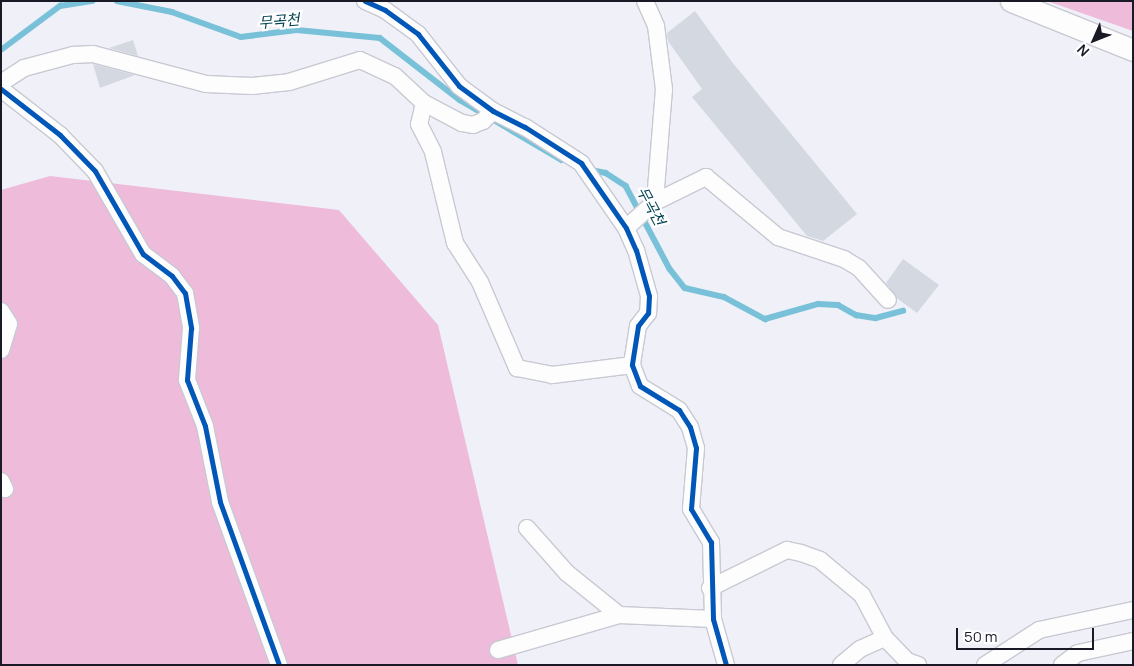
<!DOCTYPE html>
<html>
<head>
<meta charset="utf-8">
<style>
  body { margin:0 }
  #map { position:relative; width:1134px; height:666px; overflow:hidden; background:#f0f1f8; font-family:Manrope,"Noto Sans KR",sans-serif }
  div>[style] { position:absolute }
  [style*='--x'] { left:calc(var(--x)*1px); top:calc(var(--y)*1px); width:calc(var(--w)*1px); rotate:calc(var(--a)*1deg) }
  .forest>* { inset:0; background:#eebbdb }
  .stream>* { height:5.5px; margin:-2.75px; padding:0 2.75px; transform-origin:2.75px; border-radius:2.75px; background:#79c1d8 }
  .building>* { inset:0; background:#d3d8e1 }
  .roads { filter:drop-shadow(1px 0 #c8c9d2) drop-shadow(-1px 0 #c8c9d2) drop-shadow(0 1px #c8c9d2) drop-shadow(0 -1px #c8c9d2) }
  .minor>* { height:16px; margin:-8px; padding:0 8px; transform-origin:8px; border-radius:8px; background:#fdfdfe }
  .tertiary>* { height:21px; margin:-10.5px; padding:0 10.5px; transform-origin:10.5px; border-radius:10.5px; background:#fdfdfe }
  .cycleway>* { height:5px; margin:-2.5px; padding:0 2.5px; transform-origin:2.5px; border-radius:2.5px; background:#0057b8 }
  span { translate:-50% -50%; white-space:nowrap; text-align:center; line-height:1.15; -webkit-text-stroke:4.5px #fff; paint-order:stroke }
  .water-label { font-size:15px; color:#004151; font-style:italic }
  .frame { position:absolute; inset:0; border:2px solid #1a1a26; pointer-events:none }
  .north { position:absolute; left:1069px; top:15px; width:50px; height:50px; -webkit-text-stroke:4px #fff; paint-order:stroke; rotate:226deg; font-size:14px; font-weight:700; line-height:20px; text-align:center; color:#1a1a26 }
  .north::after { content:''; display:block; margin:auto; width:18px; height:22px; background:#1a1a26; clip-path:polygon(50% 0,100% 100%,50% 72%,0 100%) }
  .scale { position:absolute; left:956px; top:628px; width:138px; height:22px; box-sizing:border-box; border:2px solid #1a1a26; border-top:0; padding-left:6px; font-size:15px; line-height:18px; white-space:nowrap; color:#1a1a26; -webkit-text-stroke:4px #fff; paint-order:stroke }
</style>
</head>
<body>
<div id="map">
  <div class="forest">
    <i style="clip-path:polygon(1047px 1px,1133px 1px,1133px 31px)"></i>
    <i style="clip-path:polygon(50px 176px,339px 210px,438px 325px,518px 665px,1px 665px,1px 190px)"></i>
  </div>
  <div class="stream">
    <i style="--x:117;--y:1;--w:56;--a:11.3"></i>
    <i style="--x:172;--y:12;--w:73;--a:19.9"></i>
    <i style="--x:241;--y:37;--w:56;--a:-7.1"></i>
    <i style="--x:297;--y:30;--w:83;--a:5.5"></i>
    <i style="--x:380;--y:38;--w:101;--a:37.8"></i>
    <i style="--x:460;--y:100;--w:118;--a:30.5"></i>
    <i style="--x:1;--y:50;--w:74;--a:-36.7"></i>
    <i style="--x:60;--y:6;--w:33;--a:-9"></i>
    <i style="--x:591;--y:170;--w:15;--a:11"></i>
    <i style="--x:606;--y:173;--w:24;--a:33"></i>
    <i style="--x:626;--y:186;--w:94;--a:62.1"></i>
    <i style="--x:670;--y:269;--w:24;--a:52"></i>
    <i style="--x:685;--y:288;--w:40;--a:13"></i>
    <i style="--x:724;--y:297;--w:47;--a:28.2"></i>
    <i style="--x:765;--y:319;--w:55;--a:-15.8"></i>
    <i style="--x:818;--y:304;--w:20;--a:3"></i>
    <i style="--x:838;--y:305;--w:21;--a:29"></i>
    <i style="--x:856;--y:315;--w:20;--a:9"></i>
    <i style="--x:876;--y:318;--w:28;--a:-15"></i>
  </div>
  <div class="building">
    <i style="clip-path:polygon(695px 11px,732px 62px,857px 214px,823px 241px,807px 236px,692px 97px,702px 89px,668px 41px,667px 33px)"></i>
    <i style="clip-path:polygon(133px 40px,138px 56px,109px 48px)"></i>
    <i style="clip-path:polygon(93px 64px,135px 75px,100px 88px)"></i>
    <i style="clip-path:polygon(903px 259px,939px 285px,917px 313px,898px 299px,886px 283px)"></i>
  </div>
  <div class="roads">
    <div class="minor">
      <i style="--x:365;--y:1;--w:22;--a:24"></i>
      <i style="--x:385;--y:10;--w:41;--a:36"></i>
      <i style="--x:418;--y:34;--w:66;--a:51.7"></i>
      <i style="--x:459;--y:86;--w:42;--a:36.3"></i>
      <i style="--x:493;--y:111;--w:36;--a:27"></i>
      <i style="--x:525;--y:127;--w:67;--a:32.7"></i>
      <i style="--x:581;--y:163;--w:79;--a:55.3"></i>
      <i style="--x:626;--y:228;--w:24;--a:66"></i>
      <i style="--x:636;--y:250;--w:48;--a:74.2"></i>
      <i style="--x:649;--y:296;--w:17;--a:93"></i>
      <i style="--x:648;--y:313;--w:16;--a:128"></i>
      <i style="--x:638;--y:326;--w:39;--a:99"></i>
      <i style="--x:632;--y:365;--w:22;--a:69"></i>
      <i style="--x:640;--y:386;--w:46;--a:31.6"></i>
      <i style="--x:679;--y:410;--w:20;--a:57"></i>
      <i style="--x:690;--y:427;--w:22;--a:74"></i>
      <i style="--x:696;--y:448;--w:61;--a:94.7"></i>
      <i style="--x:691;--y:509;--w:39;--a:59"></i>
      <i style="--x:711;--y:542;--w:77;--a:88.5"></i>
      <i style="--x:713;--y:619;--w:48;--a:74.2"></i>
      <i style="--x:645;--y:1;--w:27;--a:66"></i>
      <i style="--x:656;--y:26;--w:64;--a:82.8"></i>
      <i style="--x:664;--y:89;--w:113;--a:94.6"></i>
      <i style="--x:1;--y:83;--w:27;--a:-33"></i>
      <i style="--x:24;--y:68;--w:51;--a:-14.9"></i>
      <i style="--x:73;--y:55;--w:20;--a:-3"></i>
      <i style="--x:93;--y:54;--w:117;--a:14.9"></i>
      <i style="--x:206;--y:84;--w:46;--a:2.5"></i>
      <i style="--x:252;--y:86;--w:37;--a:-6"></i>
      <i style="--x:289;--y:82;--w:74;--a:-17.2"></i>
      <i style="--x:360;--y:60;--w:38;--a:25"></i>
      <i style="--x:395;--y:76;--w:40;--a:43"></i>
      <i style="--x:424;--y:103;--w:43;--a:27.8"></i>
      <i style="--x:462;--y:123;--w:11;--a:10"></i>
      <i style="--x:473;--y:125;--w:11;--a:-22"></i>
      <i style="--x:483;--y:121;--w:14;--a:-45"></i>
      <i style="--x:1;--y:89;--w:75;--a:37.9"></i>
      <i style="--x:60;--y:135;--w:50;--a:45.8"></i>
      <i style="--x:95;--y:171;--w:96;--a:60"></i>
      <i style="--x:143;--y:254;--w:36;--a:37"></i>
      <i style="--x:172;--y:276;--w:21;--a:53"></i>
      <i style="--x:185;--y:293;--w:36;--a:80"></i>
      <i style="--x:191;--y:328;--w:52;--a:94.4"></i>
      <i style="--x:187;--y:380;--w:49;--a:68.6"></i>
      <i style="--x:205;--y:426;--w:77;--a:78.8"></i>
      <i style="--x:220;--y:502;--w:173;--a:70.1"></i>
      <i style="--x:424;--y:103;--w:22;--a:103"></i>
      <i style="--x:419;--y:124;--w:31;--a:63"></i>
      <i style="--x:433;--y:152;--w:94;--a:76.4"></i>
      <i style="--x:455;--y:243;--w:46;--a:57.3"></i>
      <i style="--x:480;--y:282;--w:94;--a:66.7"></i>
      <i style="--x:517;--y:368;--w:36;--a:11"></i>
      <i style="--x:552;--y:375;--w:81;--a:-7.1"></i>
      <i style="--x:626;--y:228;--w:39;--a:-42"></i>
      <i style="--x:655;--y:202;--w:57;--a:-26.1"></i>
      <i style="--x:706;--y:177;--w:94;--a:39.8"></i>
      <i style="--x:778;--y:237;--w:70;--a:18.4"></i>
      <i style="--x:844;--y:259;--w:17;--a:31"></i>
      <i style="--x:859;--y:268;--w:43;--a:47.8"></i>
      <i style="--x:1;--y:311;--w:15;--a:58"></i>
      <i style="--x:9;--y:324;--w:27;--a:107"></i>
      <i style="--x:1;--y:481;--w:9;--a:63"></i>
      <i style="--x:527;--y:528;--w:60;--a:48.4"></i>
      <i style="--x:567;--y:573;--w:67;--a:38.9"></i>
      <i style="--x:619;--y:615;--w:94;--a:2.4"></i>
      <i style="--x:710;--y:588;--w:86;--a:-26.3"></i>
      <i style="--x:787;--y:550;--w:14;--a:12"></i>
      <i style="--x:801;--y:553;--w:20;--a:20"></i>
      <i style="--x:820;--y:560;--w:55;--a:39.8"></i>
      <i style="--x:862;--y:595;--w:49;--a:61.9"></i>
      <i style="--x:498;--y:650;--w:126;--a:-16.1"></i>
      <i style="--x:841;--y:665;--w:25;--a:-40"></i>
      <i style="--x:860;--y:649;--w:27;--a:-24"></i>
      <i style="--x:885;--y:638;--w:32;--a:46"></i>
      <i style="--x:907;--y:661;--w:12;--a:20"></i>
      <i style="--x:985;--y:665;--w:64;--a:-32.9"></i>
      <i style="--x:1039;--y:630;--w:96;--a:-12"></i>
      <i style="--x:1062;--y:665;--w:20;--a:-37"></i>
      <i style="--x:1078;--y:653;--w:56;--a:-12.3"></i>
    </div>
    <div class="tertiary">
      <i style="--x:1011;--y:1;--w:131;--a:21.9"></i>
    </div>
  </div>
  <div class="cycleway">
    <i style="--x:365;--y:1;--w:22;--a:24"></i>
    <i style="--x:385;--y:10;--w:41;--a:36"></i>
    <i style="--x:418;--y:34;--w:66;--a:51.7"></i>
    <i style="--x:459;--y:86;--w:42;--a:36.3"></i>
    <i style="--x:493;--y:111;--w:36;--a:27"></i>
    <i style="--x:525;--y:127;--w:67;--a:32.7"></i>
    <i style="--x:581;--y:163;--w:79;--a:55.3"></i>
    <i style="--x:626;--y:228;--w:24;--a:66"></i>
    <i style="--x:636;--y:250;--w:48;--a:74.2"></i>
    <i style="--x:649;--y:296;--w:17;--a:93"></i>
    <i style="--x:648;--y:313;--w:16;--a:128"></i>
    <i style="--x:638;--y:326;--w:39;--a:99"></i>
    <i style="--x:632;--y:365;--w:22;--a:69"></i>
    <i style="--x:640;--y:386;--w:46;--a:31.6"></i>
    <i style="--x:679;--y:410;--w:20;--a:57"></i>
    <i style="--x:690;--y:427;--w:22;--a:74"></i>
    <i style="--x:696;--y:448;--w:61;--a:94.7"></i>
    <i style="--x:691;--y:509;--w:39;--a:59"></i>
    <i style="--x:711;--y:542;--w:77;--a:88.5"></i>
    <i style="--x:713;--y:619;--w:48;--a:74.2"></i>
    <i style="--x:1;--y:89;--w:75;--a:37.9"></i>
    <i style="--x:60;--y:135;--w:50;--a:45.8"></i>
    <i style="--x:95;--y:171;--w:96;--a:60"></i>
    <i style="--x:143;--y:254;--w:36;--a:37"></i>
    <i style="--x:172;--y:276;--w:21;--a:53"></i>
    <i style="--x:185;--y:293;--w:36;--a:80"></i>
    <i style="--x:191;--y:328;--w:52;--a:94.4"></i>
    <i style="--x:187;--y:380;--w:49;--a:68.6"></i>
    <i style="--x:205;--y:426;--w:77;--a:78.8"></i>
    <i style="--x:220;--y:502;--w:173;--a:70.1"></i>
  </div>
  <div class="water-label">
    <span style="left:279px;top:21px;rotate:-5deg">무곡천</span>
    <span style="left:651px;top:206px;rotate:62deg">무곡천</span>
  </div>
  <div class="frame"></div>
  <div class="north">N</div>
  <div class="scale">50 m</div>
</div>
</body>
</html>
